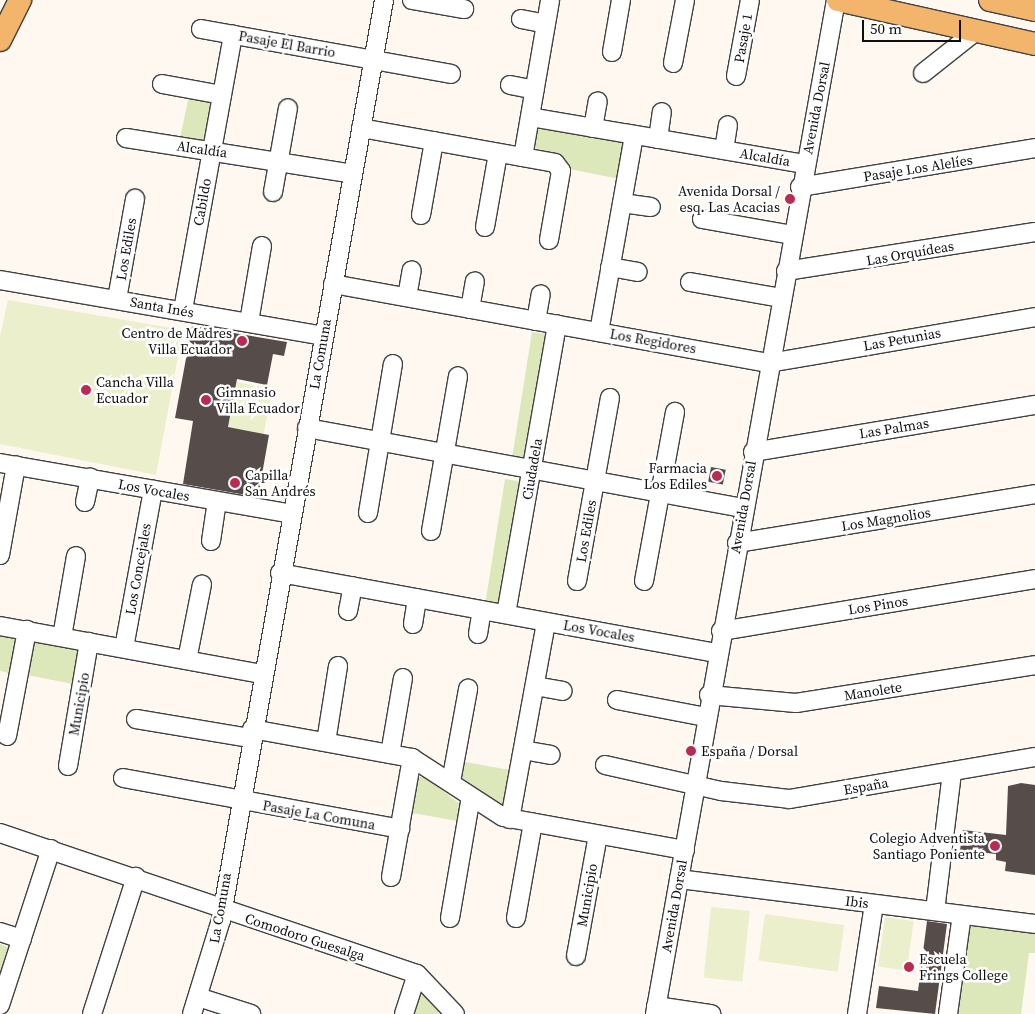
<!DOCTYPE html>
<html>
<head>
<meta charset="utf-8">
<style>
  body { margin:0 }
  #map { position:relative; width:1035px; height:1014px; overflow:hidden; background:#fef8f0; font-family:"Source Serif 4",serif }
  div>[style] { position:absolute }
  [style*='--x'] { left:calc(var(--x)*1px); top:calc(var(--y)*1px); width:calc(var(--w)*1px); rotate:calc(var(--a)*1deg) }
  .green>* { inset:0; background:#dce8ba; transform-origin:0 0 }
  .pitch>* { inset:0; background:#ebefcc; transform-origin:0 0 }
  .building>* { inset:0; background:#564d4b; transform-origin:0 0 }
  .roads { filter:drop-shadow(1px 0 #414141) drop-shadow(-1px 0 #414141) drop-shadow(0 1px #414141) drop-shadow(0 -1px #414141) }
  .minor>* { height:18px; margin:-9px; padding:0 9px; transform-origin:9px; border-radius:9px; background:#fff }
  .major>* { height:22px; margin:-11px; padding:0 11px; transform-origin:11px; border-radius:11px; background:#f3b46b }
  .dots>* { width:14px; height:14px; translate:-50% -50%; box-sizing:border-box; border:2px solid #fff; border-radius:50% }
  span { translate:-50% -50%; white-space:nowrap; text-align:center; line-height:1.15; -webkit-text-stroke:5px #fff; paint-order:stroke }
  .street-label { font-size:14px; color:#0e0e0e }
  .poi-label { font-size:14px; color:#0e0e0e }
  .right { translate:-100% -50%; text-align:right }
  .left { translate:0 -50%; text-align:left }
  .scale { position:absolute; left:862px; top:20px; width:99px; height:22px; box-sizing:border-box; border:2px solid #0e0e0e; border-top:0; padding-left:6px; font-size:15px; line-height:18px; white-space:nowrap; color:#0e0e0e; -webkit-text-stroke:4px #fff; paint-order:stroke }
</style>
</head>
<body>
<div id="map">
  <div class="green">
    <i style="left:190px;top:91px;width:29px;height:47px;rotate:12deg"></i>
    <i style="clip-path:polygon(531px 125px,626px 142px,619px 179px,565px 168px,565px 159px,531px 146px)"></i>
    <i style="left:532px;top:332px;width:20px;height:129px;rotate:9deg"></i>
    <i style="left:505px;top:479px;width:20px;height:128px;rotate:9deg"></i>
    <i style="clip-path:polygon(0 635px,20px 638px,13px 674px,0 671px)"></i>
    <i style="left:30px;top:640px;width:57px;height:35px;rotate:11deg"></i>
    <i style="clip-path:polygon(460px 761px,515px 771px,508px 809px,501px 810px,457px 777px)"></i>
    <i style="clip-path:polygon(424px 776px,465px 808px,463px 822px,407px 812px,414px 779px)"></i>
    <i style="clip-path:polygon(967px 920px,1035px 929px,1035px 953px,1029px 953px,1021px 1014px,955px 1014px)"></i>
    <i style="clip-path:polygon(0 944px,12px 949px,0 985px)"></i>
    <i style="clip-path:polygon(418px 983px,440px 1008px,438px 1014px,408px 1014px)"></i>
  </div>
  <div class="pitch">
    <i style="clip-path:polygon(8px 300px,183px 330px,156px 475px,0 444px,0 336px)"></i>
    <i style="left:237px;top:382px;width:36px;height:46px;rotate:11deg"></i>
    <i style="left:711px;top:907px;width:39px;height:71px;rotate:6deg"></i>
    <i style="left:765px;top:914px;width:80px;height:47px;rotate:8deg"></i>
    <i style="left:885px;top:917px;width:29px;height:50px;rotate:8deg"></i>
  </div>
  <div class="building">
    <i style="clip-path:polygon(192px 326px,287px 342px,284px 356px,273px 354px,267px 385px,237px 379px,228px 427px,269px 435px,258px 497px,183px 484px,193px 421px,175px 418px)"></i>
    <i style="left:711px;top:467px;width:15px;height:15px;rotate:11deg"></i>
    <i style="clip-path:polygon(1021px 783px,1035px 785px,1035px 875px,1005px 871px,1006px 862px,996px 860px,996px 854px,960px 850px,963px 830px,1006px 835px,1008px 786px)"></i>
    <i style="clip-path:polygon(927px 921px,947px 924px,935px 1014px,876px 1008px,879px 986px,918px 991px)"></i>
  </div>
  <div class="roads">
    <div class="minor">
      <i style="--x:412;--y:0;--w:53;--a:9.8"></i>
      <i style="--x:521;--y:19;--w:25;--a:11"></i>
      <i style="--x:201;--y:29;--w:254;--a:10.2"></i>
      <i style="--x:612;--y:52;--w:53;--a:-80.2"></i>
      <i style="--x:673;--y:63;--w:64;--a:-79.2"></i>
      <i style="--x:923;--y:73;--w:66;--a:-38.3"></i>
      <i style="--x:736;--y:76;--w:77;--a:-79.6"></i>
      <i style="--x:162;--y:84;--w:61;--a:10.4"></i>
      <i style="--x:510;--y:85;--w:25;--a:11"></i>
      <i style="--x:530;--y:117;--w:279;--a:9.7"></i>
      <i style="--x:361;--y:128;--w:197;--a:10.2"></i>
      <i style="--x:555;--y:163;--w:10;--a:53"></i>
      <i style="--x:561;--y:171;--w:70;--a:99.9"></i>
      <i style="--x:593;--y:128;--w:27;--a:-80"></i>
      <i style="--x:126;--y:138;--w:230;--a:9"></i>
      <i style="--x:658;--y:139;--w:27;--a:-82"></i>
      <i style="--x:724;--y:150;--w:25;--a:-81"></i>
      <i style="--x:523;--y:157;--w:159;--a:-80.2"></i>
      <i style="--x:800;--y:187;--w:238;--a:-9.4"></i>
      <i style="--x:273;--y:192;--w:85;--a:-79.9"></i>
      <i style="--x:622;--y:203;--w:29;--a:8"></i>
      <i style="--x:421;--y:215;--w:75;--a:-80"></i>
      <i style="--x:702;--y:219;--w:91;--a:10.1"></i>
      <i style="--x:485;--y:227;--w:75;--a:-80"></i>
      <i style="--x:610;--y:267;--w:28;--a:10"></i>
      <i style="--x:786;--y:271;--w:252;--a:-8.9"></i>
      <i style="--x:0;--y:280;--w:328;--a:9.8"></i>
      <i style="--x:690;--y:282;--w:92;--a:10"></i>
      <i style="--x:333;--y:284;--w:443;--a:10.3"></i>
      <i style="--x:769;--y:363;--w:270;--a:-9.8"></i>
      <i style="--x:407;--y:297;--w:27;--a:-80"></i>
      <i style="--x:117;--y:299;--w:102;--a:-79.8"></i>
      <i style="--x:470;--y:309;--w:28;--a:-80"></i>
      <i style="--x:183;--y:310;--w:280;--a:-79.7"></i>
      <i style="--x:536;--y:321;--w:27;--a:-80"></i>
      <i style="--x:249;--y:322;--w:77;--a:-80.3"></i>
      <i style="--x:599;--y:332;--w:200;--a:-79.9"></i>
      <i style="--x:307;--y:428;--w:443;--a:10.4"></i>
      <i style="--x:753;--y:452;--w:286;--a:-9.5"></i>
      <i style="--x:0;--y:463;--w:295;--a:9.9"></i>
      <i style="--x:85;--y:502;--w:25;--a:-78"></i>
      <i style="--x:368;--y:513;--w:151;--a:-80.5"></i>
      <i style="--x:431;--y:531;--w:157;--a:-80.1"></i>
      <i style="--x:211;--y:541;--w:40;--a:-81.5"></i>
      <i style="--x:737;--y:543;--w:302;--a:-9.3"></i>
      <i style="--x:0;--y:555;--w:91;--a:-79.9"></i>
      <i style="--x:280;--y:573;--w:444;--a:10.4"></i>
      <i style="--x:577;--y:581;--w:186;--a:-79.8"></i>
      <i style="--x:644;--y:581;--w:172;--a:-79.6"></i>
      <i style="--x:348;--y:611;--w:25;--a:-79"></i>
      <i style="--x:506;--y:614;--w:294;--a:-80"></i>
      <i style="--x:413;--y:624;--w:26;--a:-81"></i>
      <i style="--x:0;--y:626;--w:266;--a:10.4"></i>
      <i style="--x:721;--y:631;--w:318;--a:-9.4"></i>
      <i style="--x:478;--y:634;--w:24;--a:-81"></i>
      <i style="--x:62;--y:637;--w:82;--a:-80.2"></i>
      <i style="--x:124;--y:648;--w:161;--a:-79.6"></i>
      <i style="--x:187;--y:660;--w:77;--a:-78.8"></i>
      <i style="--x:535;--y:686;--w:28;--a:10"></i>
      <i style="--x:709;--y:695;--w:87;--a:5.3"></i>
      <i style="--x:796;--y:703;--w:242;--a:-9"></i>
      <i style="--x:617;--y:700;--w:91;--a:10.8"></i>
      <i style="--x:136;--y:719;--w:116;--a:9.5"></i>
      <i style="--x:252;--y:729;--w:163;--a:10.3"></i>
      <i style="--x:412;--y:758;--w:108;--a:33"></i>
      <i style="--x:503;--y:817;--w:185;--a:10.3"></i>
      <i style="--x:7;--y:736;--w:108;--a:-79.3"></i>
      <i style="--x:326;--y:742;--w:77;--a:-81"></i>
      <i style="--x:523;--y:750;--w:28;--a:10"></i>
      <i style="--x:390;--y:754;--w:77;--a:-80.3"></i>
      <i style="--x:605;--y:765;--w:119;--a:12.6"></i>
      <i style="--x:721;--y:791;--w:68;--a:6.7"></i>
      <i style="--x:789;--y:799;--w:250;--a:-9.7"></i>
      <i style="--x:68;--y:766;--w:126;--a:-80.4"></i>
      <i style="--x:123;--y:778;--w:282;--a:10.4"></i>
      <i style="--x:451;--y:782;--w:95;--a:-79.6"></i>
      <i style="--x:510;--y:819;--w:200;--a:-79.6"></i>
      <i style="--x:0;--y:833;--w:440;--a:18.7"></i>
      <i style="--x:417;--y:974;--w:55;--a:46.5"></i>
      <i style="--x:391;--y:877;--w:121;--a:-80"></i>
      <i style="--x:679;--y:879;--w:359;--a:7.2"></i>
      <i style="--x:935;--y:911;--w:140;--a:-83"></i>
      <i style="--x:450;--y:918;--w:123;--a:-80.2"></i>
      <i style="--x:516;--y:918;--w:97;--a:-79.9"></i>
      <i style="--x:0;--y:932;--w:23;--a:18"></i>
      <i style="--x:576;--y:956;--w:123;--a:-79.7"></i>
      <i style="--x:198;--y:997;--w:56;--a:17.8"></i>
      <i style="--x:0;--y:1005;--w:164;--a:-71.9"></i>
      <i style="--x:656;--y:1006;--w:56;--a:8.3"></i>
      <i style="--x:92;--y:1014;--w:144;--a:-72.2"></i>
      <i style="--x:192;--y:1014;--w:98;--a:-72.9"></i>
      <i style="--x:221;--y:920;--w:934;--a:-79.95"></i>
      <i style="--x:404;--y:1014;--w:42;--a:-72"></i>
      <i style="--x:655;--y:1014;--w:1030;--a:-79.88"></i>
      <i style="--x:857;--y:1014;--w:111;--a:-81.2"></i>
      <i style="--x:948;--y:1014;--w:100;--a:-82"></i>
    </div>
    <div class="major">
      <i style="--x:838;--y:0;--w:202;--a:12.6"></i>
      <i style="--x:990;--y:0;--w:46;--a:12.5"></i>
      <i style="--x:0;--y:40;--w:45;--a:-63.4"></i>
    </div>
  </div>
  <div class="dots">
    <i style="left:790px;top:199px;background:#b92b52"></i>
    <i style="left:242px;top:341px;background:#b92b52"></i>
    <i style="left:86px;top:390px;background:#b92b52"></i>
    <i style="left:206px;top:400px;background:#b92b52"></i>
    <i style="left:717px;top:476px;background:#b92b52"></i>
    <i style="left:235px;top:483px;background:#b92b52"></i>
    <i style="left:691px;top:751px;background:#b92b52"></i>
    <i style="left:995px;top:846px;background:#b92b52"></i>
    <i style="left:909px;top:967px;background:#b92b52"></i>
  </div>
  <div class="street-label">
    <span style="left:743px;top:38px;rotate:-80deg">Pasaje 1</span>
    <span style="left:287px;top:44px;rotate:10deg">Pasaje El Barrio</span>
    <span style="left:816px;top:108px;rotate:-79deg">Avenida Dorsal</span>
    <span style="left:202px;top:149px;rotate:8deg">Alcaldía</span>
    <span style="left:765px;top:157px;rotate:10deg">Alcaldía</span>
    <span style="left:918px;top:168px;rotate:-9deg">Pasaje Los Alelíes</span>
    <span style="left:202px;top:202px;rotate:-80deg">Cabildo</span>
    <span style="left:126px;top:249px;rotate:-80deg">Los Ediles</span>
    <span style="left:910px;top:253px;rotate:-10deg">Las Orquídeas</span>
    <span style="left:162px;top:307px;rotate:10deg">Santa Inés</span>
    <span style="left:902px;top:339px;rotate:-10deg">Las Petunias</span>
    <span style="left:653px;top:341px;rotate:10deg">Los Regidores</span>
    <span style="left:320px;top:354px;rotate:-80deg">La Comuna</span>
    <span style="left:894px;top:428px;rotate:-9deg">Las Palmas</span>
    <span style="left:532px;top:469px;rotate:-80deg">Ciudadela</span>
    <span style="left:154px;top:490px;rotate:10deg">Los Vocales</span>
    <span style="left:743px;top:507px;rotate:-80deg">Avenida Dorsal</span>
    <span style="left:886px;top:519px;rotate:-9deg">Los Magnolios</span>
    <span style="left:586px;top:531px;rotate:-80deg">Los Ediles</span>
    <span style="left:138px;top:569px;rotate:-80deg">Los Concejales</span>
    <span style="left:878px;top:605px;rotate:-9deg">Los Pinos</span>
    <span style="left:599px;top:631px;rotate:10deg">Los Vocales</span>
    <span style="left:873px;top:691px;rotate:-9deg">Manolete</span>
    <span style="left:79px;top:704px;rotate:-80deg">Municipio</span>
    <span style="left:866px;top:786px;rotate:-10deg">España</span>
    <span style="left:319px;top:815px;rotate:10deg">Pasaje La Comuna</span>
    <span style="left:587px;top:895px;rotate:-80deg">Municipio</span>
    <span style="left:857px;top:902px;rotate:7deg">Ibis</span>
    <span style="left:674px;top:906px;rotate:-80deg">Avenida Dorsal</span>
    <span style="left:220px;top:908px;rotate:-80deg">La Comuna</span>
    <span style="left:305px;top:937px;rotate:18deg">Comodoro Guesalga</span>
  </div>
  <div class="poi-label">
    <span class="right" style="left:780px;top:199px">Avenida Dorsal /<br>esq. Las Acacias</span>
    <span class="right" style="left:232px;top:341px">Centro de Madres<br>Villa Ecuador</span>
    <span class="left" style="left:96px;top:390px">Cancha Villa<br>Ecuador</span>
    <span class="left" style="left:216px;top:400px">Gimnasio<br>Villa Ecuador</span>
    <span class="right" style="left:707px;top:476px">Farmacia<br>Los Ediles</span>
    <span class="left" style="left:245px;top:483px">Capilla<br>San Andrés</span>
    <span class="left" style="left:701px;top:751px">España / Dorsal</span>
    <span class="right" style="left:985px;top:846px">Colegio Adventista<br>Santiago Poniente</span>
    <span class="left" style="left:919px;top:967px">Escuela<br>Frings College</span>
  </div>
  <div class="scale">50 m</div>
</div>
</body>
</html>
